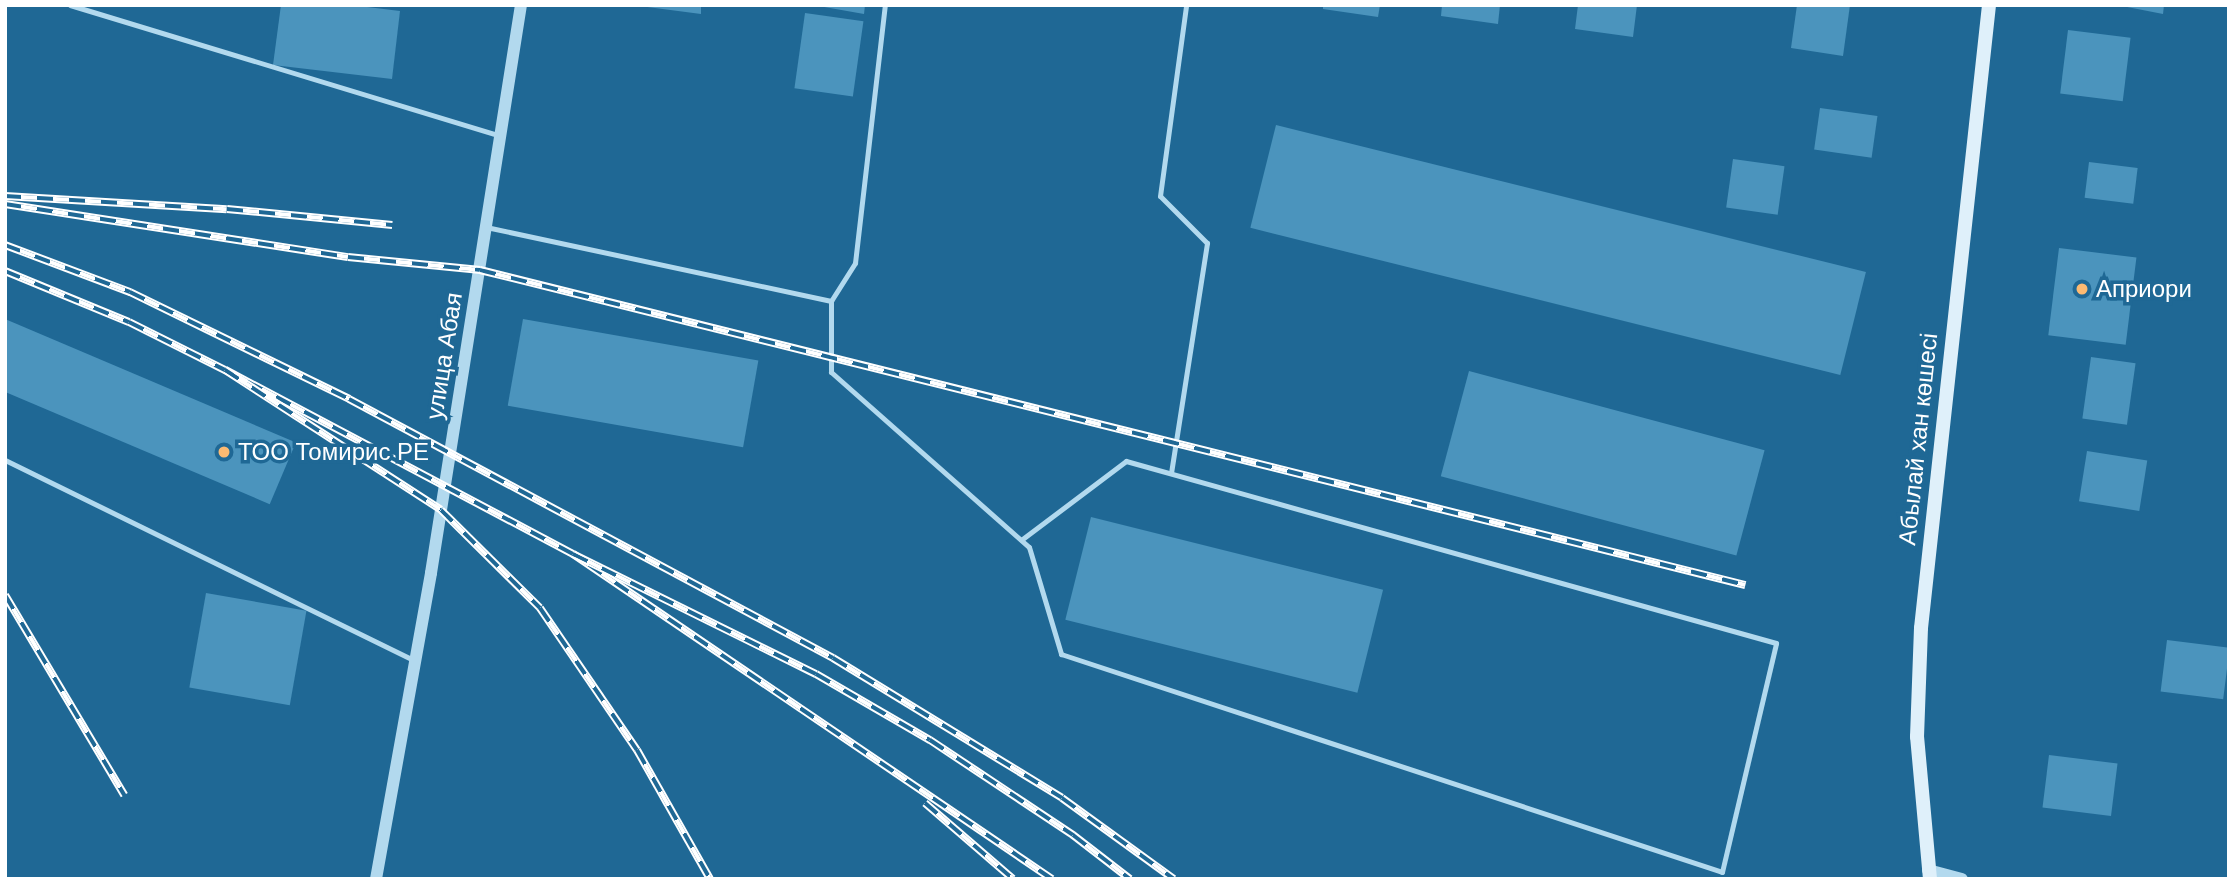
<!DOCTYPE html>
<html>
<head>
<meta charset="utf-8">
<style>
  body { margin:0 }
  #map { position:relative; width:2234px; height:884px; overflow:hidden; background:#1f6895; font-family:Helvetica,sans-serif }
  div>[style] { position:absolute }
  [style*='--x'] { left:calc(var(--x)*1px); top:calc(var(--y)*1px); width:calc(var(--w)*1px); rotate:calc(var(--a)*1deg) }
  .building>* { inset:0; background:#4b94bd; transform-origin:0 0 }
  .service>* { height:5px; margin:-2.5px; padding:0 2.5px; transform-origin:2.5px; border-radius:2.5px; background:#b2d9ee }
  .tertiary>* { height:12px; margin:-6px; padding:0 6px; transform-origin:6px; border-radius:6px; background:#b2d9ee }
  .secondary>* { height:14px; margin:-7px; padding:0 7px; transform-origin:7px; border-radius:7px; background:#dff0fa }
  .rail>* { height:8px; margin-top:-4px; transform-origin:0; background:repeating-linear-gradient(90deg,#1f6895 0 16px,#fff 0 32px); box-sizing:border-box; border-block:2px solid #fff }
  .dots>* { width:19px; height:19px; translate:-50% -50%; box-sizing:border-box; border:4px solid #1f6895; border-radius:50% }
  span { translate:-50% -50%; white-space:nowrap; text-align:center; line-height:1.15; -webkit-text-stroke:7px #1f6895; paint-order:stroke }
  .poi-label { font-size:24px; color:#fff }
  .left { translate:0 -50%; text-align:left }
  .street-label { font-size:24px; color:#fff }
  .frame { position:absolute; inset:0; border:7px solid #fff; pointer-events:none }
</style>
</head>
<body>
<div id="map">
  <div class="building">
    <i style="clip-path:polygon(281px 5px,351px 5px,400px 11px,392px 79px,273px 65px)"></i>
    <i style="clip-path:polygon(632px 5px,701px 5px,701px 14px)"></i>
    <i style="clip-path:polygon(813px 5px,865px 5px,864px 14px)"></i>
    <i style="clip-path:polygon(1323px 5px,1380px 5px,1378px 17px,1323px 9px)"></i>
    <i style="clip-path:polygon(1442px 5px,1500px 5px,1498px 24px,1441px 16px)"></i>
    <i style="clip-path:polygon(1578px 5px,1637px 5px,1633px 37px,1575px 29px)"></i>
    <i style="clip-path:polygon(1797px 5px,1850px 5px,1843px 56px,1791px 48px)"></i>
    <i style="clip-path:polygon(2117px 5px,2164px 5px,2163px 14px)"></i>
    <i style="left:805px;top:13px;width:59px;height:76px;rotate:8deg"></i>
    <i style="left:2068px;top:30px;width:63px;height:64px;rotate:7deg"></i>
    <i style="left:1820px;top:108px;width:58px;height:42px;rotate:8deg"></i>
    <i style="left:1276px;top:125px;width:608px;height:106px;rotate:14deg"></i>
    <i style="left:1733px;top:159px;width:52px;height:49px;rotate:8deg"></i>
    <i style="left:2089px;top:162px;width:49px;height:36px;rotate:7deg"></i>
    <i style="left:2059px;top:248px;width:78px;height:88px;rotate:7deg"></i>
    <i style="left:5px;top:319px;width:316px;height:67px;rotate:23deg"></i>
    <i style="left:523px;top:319px;width:239px;height:88px;rotate:10deg"></i>
    <i style="left:2091px;top:357px;width:45px;height:62px;rotate:8deg"></i>
    <i style="left:1469px;top:371px;width:306px;height:109px;rotate:15deg"></i>
    <i style="left:2087px;top:451px;width:61px;height:51px;rotate:9deg"></i>
    <i style="left:1091px;top:517px;width:301px;height:106px;rotate:14deg"></i>
    <i style="left:206px;top:593px;width:102px;height:96px;rotate:10deg"></i>
    <i style="left:2167px;top:640px;width:63px;height:52px;rotate:7deg"></i>
    <i style="left:2049px;top:755px;width:69px;height:53px;rotate:7deg"></i>
  </div>
  <div class="service">
    <i style="--x:70;--y:5;--w:450;--a:16.9"></i>
    <i style="--x:486;--y:227;--w:353;--a:12.1"></i>
    <i style="--x:831;--y:301;--w:71;--a:90"></i>
    <i style="--x:831;--y:372;--w:264;--a:41.5"></i>
    <i style="--x:1029;--y:547;--w:112;--a:73.3"></i>
    <i style="--x:1061;--y:654;--w:696;--a:18.25"></i>
    <i style="--x:1722;--y:872;--w:235;--a:-76.7"></i>
    <i style="--x:1776;--y:643;--w:675;--a:-164.36"></i>
    <i style="--x:1126;--y:461;--w:131;--a:143"></i>
    <i style="--x:831;--y:301;--w:45;--a:-57.7"></i>
    <i style="--x:855;--y:263;--w:260;--a:-83.4"></i>
    <i style="--x:5;--y:460;--w:457;--a:26.1"></i>
    <i style="--x:1171;--y:473;--w:233;--a:-81.1"></i>
    <i style="--x:1207;--y:243;--w:66;--a:-135"></i>
    <i style="--x:1160;--y:196;--w:193;--a:-82.2"></i>
  </div>
  <div class="tertiary">
    <i style="--x:1928;--y:870;--w:35;--a:15"></i>
    <i style="--x:376;--y:879;--w:311;--a:-79.8"></i>
    <i style="--x:431;--y:573;--w:575;--a:-81"></i>
  </div>
  <div class="secondary">
    <i style="--x:1930;--y:879;--w:143;--a:-95.2"></i>
    <i style="--x:1917;--y:737;--w:109;--a:-87.9"></i>
    <i style="--x:1921;--y:628;--w:627;--a:-83.77"></i>
  </div>
  <div class="rail">
    <i style="--x:5;--y:196;--w:222;--a:3.4"></i>
    <i style="--x:227;--y:209;--w:166;--a:5.5"></i>
    <i style="--x:5;--y:204;--w:347;--a:8.8"></i>
    <i style="--x:348;--y:257;--w:133;--a:5.6"></i>
    <i style="--x:480;--y:270;--w:1304;--a:13.98"></i>
    <i style="--x:5;--y:245;--w:134;--a:20.6"></i>
    <i style="--x:130;--y:292;--w:244;--a:26"></i>
    <i style="--x:349;--y:399;--w:549;--a:28.15"></i>
    <i style="--x:833;--y:658;--w:268;--a:31.4"></i>
    <i style="--x:1062;--y:798;--w:138;--a:35.9"></i>
    <i style="--x:5;--y:271;--w:134;--a:22.4"></i>
    <i style="--x:129;--y:322;--w:107;--a:26.6"></i>
    <i style="--x:573;--y:554;--w:394;--a:-152.1"></i>
    <i style="--x:225;--y:370;--w:257;--a:32.9"></i>
    <i style="--x:441;--y:510;--w:139;--a:44.7"></i>
    <i style="--x:540;--y:608;--w:172;--a:55.7"></i>
    <i style="--x:637;--y:750;--w:148;--a:60.5"></i>
    <i style="--x:5;--y:595;--w:233;--a:59.2"></i>
    <i style="--x:925;--y:803;--w:116;--a:40.8"></i>
    <i style="--x:1052;--y:879;--w:579;--a:-145.84"></i>
    <i style="--x:573;--y:554;--w:271;--a:26.3"></i>
    <i style="--x:816;--y:674;--w:132;--a:30.1"></i>
    <i style="--x:930;--y:740;--w:172;--a:33.6"></i>
    <i style="--x:1073;--y:835;--w:72;--a:37.7"></i>
  </div>
  <div class="dots">
    <i style="left:2082px;top:289px;background:#fcba72"></i>
    <i style="left:224px;top:452px;background:#fcba72"></i>
  </div>
  <div class="poi-label">
    <span class="left" style="left:2096px;top:289px">Априори</span>
    <span class="left" style="left:238px;top:452px">ТОО Томирис РЕ</span>
  </div>
  <div class="street-label">
    <span style="left:444px;top:356px;rotate:-81deg">улица Абая</span>
    <span style="left:1918px;top:439px;rotate:-84deg">Абылай хан көшесі</span>
  </div>
  <div class="frame"></div>
</div>
</body>
</html>
